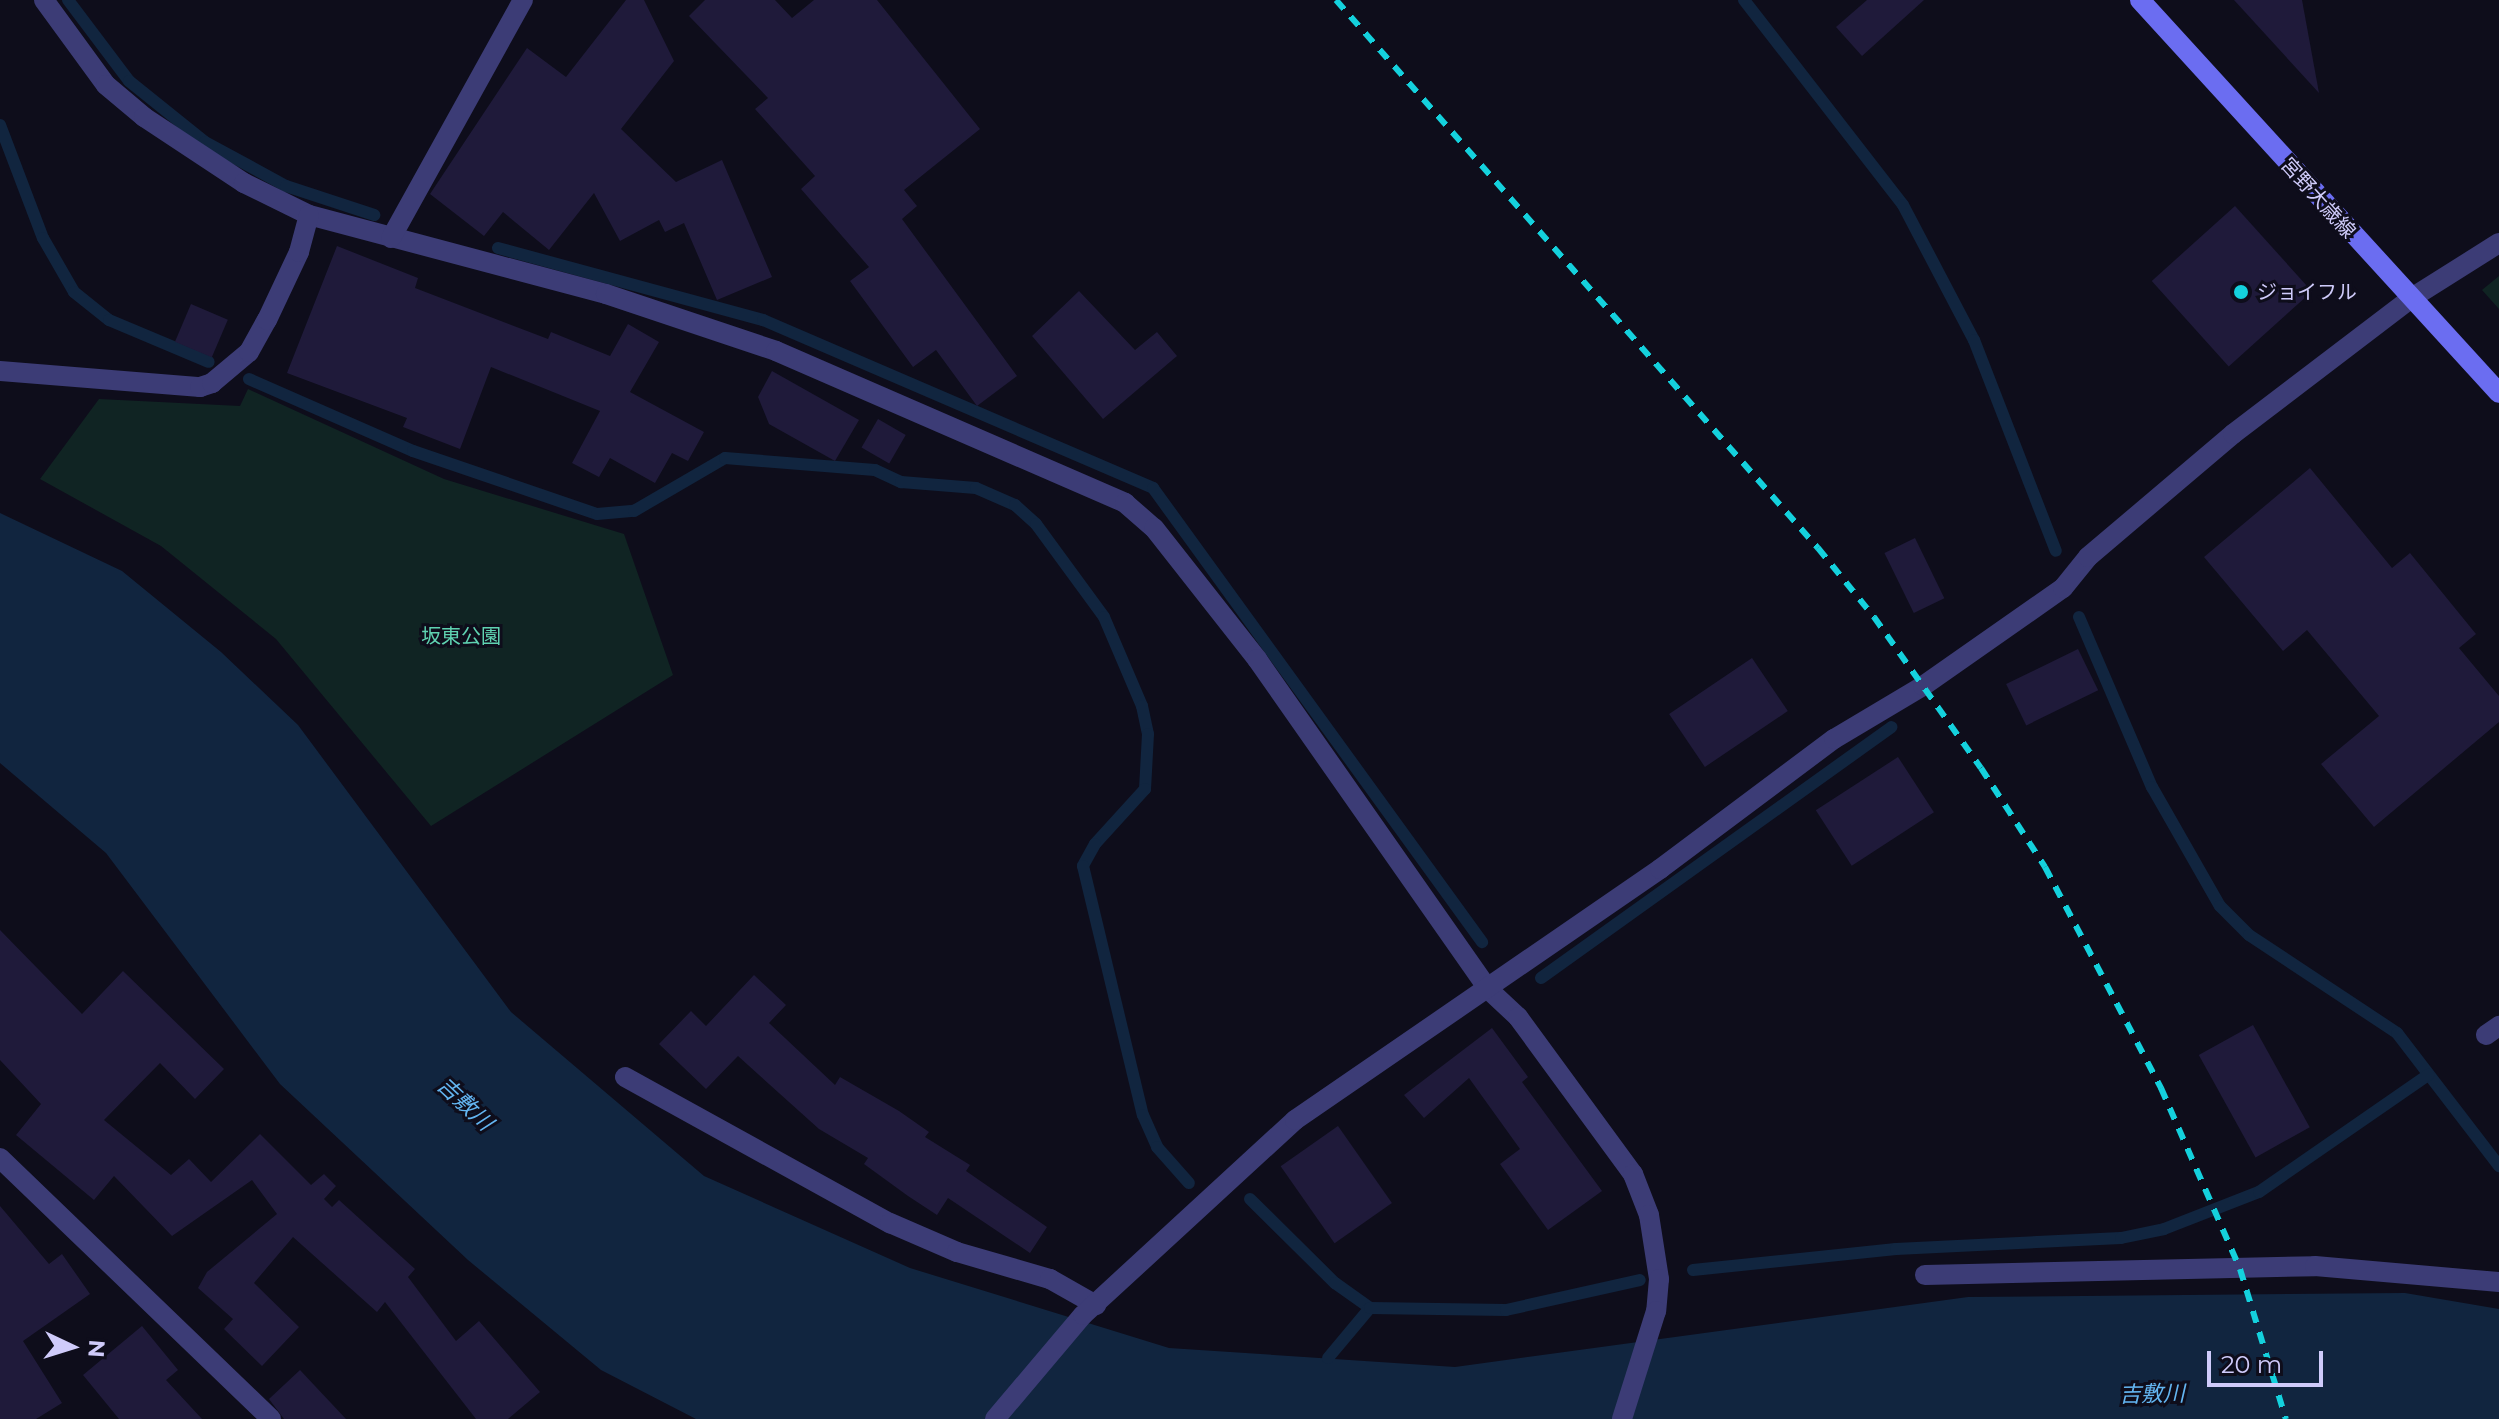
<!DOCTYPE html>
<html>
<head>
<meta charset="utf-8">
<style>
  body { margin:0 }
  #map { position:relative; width:2499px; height:1419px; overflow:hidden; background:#0e0d1b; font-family:Montserrat,"Noto Sans JP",sans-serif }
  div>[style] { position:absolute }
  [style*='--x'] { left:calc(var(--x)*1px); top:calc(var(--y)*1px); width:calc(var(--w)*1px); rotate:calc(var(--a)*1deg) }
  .green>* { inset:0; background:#102423 }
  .water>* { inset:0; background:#11253f }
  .stream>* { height:12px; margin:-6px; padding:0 6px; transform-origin:6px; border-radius:6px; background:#11253f }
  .building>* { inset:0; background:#1f1a3a; transform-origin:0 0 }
  .minor>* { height:20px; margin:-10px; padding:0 10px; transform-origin:10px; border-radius:10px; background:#3c3c76 }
  .secondary>* { height:20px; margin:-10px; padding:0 10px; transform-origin:10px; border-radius:10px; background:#6b6df1 }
  .rail>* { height:6px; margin-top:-3px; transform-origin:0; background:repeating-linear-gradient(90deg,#14d1dd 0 12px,transparent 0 22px) }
  .dots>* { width:22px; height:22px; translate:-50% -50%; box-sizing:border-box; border:4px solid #0e0d1b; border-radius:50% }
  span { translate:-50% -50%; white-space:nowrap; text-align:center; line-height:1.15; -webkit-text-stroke:6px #0e0d1b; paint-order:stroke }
  .street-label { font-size:20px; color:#cfcbfa }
  .poi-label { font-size:20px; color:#cfcbfa }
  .left { translate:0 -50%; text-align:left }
  .park-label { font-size:20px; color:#5fd2b1 }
  .water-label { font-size:22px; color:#63b5f1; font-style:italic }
  .north { position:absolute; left:32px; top:1307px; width:80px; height:80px; -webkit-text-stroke:6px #0e0d1b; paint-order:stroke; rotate:94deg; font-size:22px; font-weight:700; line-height:32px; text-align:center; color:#cfcbfa }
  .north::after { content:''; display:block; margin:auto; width:28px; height:36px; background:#cfcbfa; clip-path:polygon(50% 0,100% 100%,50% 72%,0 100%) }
  .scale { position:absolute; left:2207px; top:1351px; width:116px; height:36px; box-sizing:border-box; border:4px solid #cfcbfa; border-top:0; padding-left:10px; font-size:24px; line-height:28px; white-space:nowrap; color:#cfcbfa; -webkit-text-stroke:6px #0e0d1b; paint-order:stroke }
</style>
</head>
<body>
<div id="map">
  <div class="green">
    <i style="clip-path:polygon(2499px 276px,2499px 309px,2482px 290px)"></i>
    <i style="clip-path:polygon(248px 389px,444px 479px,624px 534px,673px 675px,431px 826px,276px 639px,161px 546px,40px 479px,99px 399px,240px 406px)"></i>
  </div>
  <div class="water">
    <i style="clip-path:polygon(0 513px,122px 571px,221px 652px,298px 725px,511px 1012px,704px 1176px,910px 1268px,1169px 1348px,1455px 1367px,1968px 1297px,2405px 1293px,2499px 1309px,2499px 1419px,696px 1419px,601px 1370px,468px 1260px,280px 1084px,106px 853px,0 763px)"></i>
  </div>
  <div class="stream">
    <i style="--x:68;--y:0;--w:101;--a:53"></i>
    <i style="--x:129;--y:81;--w:97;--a:38.8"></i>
    <i style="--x:205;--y:142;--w:92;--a:28.5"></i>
    <i style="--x:286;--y:186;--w:93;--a:18.2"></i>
    <i style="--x:1744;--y:0;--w:259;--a:52.2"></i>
    <i style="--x:1903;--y:205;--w:153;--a:62.3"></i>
    <i style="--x:1974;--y:340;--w:226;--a:68.8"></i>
    <i style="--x:0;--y:125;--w:121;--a:69.2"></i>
    <i style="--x:43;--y:238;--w:62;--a:60.1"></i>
    <i style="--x:74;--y:292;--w:45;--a:38.7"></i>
    <i style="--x:109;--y:320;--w:108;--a:22.8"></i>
    <i style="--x:498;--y:248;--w:275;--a:15.2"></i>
    <i style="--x:763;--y:320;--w:425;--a:23.3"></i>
    <i style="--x:1153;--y:488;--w:561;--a:54.07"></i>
    <i style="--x:249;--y:379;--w:179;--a:23.7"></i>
    <i style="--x:413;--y:451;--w:194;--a:18.9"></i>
    <i style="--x:597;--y:514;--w:37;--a:-5"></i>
    <i style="--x:634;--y:511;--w:105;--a:-30.2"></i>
    <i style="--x:725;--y:458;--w:150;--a:4.6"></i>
    <i style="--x:875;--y:470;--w:29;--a:25"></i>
    <i style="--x:901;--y:482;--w:75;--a:4.6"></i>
    <i style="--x:976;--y:488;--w:43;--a:23.6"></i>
    <i style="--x:1015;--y:505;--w:28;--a:42"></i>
    <i style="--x:1036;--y:524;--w:115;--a:53.8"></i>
    <i style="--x:1104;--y:617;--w:97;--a:66.9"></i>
    <i style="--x:1142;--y:706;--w:29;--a:78"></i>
    <i style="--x:1148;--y:734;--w:55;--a:93.1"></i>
    <i style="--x:1145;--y:789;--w:74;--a:132.3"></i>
    <i style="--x:1095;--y:844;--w:25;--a:119"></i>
    <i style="--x:1083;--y:866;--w:256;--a:76.5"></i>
    <i style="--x:1143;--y:1115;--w:35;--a:66"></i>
    <i style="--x:1157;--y:1147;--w:48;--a:48.4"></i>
    <i style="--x:2079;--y:617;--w:185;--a:66.8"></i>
    <i style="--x:2152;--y:787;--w:137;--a:60.3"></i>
    <i style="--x:2220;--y:906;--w:41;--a:45"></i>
    <i style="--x:2249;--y:935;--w:178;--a:33.5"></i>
    <i style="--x:2397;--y:1033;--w:168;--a:52.5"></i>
    <i style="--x:1541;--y:978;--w:431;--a:-35.6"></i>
    <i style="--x:1250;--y:1199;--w:120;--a:44.7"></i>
    <i style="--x:1335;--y:1283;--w:43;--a:35.5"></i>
    <i style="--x:1693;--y:1270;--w:204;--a:-5.9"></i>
    <i style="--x:1896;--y:1249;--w:225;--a:-2.8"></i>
    <i style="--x:2121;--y:1238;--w:44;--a:-11.8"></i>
    <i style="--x:2164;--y:1229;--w:102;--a:-21.3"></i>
    <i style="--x:2259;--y:1192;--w:206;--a:-34.7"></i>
    <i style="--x:1328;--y:1358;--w:65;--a:-50"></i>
    <i style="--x:1370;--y:1308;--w:136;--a:0.8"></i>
    <i style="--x:1506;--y:1310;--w:137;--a:-12.6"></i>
  </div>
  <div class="building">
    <i style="clip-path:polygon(626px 0,644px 0,674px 61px,621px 129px,676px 182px,722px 160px,772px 277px,717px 300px,684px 223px,665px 232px,659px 220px,620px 241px,594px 193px,549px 250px,503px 212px,484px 236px,430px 194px,527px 48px,566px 77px)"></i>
    <i style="clip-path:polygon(705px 0,775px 0,792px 18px,814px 0,877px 0,980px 129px,904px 190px,917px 206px,902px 219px,1017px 376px,977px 406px,936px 350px,913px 367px,850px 281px,869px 267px,801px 189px,815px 176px,755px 109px,768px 98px,689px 16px)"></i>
    <i style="clip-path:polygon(1867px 0,1924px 0,1862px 56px,1836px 27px)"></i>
    <i style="clip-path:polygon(2234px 0,2302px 0,2319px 93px)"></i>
    <i style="left:2235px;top:206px;width:115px;height:112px;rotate:48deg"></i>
    <i style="clip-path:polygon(337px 246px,418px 278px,415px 288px,548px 339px,551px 332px,610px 356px,628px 324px,659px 342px,630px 392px,704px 432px,688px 461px,672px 453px,655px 483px,610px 458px,599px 477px,572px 463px,600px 411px,491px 367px,460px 449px,403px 427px,407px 418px,287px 373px)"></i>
    <i style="clip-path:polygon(1079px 291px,1135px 350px,1157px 332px,1177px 356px,1103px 419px,1032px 336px)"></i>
    <i style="left:191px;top:304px;width:40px;height:41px;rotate:23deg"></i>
    <i style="clip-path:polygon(772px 371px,859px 420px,835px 461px,769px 424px,758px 397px)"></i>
    <i style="left:878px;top:419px;width:32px;height:33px;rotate:30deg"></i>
    <i style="clip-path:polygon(2310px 468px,2392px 568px,2410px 553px,2476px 634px,2459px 648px,2499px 696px,2499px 722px,2374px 827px,2321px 764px,2379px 716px,2307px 630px,2283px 651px,2204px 557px)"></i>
    <i style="left:1915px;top:538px;width:67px;height:34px;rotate:64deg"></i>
    <i style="left:2078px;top:649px;width:46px;height:80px;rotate:64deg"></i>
    <i style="left:1752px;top:658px;width:64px;height:100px;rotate:56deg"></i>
    <i style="left:1898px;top:757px;width:66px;height:98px;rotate:57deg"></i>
    <i style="clip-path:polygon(0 930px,82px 1014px,123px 971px,224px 1069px,195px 1099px,160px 1063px,104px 1120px,171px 1175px,189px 1159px,211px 1182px,260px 1134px,311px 1185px,324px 1174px,336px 1186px,324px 1199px,332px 1207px,339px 1200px,415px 1269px,408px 1277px,456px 1341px,479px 1321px,540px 1392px,508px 1419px,476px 1419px,385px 1302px,377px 1312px,293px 1237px,254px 1283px,299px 1327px,262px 1366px,224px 1329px,233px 1319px,198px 1288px,207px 1272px,277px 1214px,252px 1180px,172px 1236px,114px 1176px,94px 1200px,16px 1135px,41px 1104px,0 1060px)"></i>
    <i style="clip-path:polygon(754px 975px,786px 1005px,769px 1023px,835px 1085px,840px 1077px,899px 1111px,929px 1132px,925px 1137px,970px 1165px,966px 1171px,1047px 1227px,1030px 1253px,948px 1198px,937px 1215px,908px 1196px,864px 1164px,868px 1158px,819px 1129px,738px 1056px,706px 1089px,659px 1044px,691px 1011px,706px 1026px)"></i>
    <i style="left:2253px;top:1025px;width:117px;height:62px;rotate:61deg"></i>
    <i style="clip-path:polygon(1492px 1028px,1528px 1077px,1522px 1082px,1602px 1191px,1548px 1230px,1500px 1164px,1520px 1149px,1469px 1078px,1424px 1118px,1404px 1095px)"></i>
    <i style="left:1338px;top:1126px;width:94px;height:70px;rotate:55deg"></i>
    <i style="clip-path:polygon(0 1206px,49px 1264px,62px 1254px,90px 1294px,23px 1341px,62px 1403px,36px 1419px,0 1419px)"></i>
    <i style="clip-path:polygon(142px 1326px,178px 1370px,166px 1380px,202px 1419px,119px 1419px,83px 1375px)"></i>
    <i style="clip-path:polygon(300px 1370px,346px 1419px,284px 1419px,269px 1399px)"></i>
  </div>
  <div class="minor">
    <i style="--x:44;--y:0;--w:105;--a:53.9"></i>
    <i style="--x:106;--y:85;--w:50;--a:40.1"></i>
    <i style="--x:144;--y:117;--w:120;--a:33.4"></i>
    <i style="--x:244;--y:183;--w:72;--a:26.2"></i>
    <i style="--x:309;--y:215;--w:307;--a:14.9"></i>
    <i style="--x:606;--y:294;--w:179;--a:18.5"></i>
    <i style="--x:776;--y:351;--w:381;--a:23.5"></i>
    <i style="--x:1125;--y:503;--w:38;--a:41"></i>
    <i style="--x:1154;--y:528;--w:167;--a:51.8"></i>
    <i style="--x:1257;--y:659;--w:403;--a:55"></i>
    <i style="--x:1488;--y:989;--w:41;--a:43"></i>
    <i style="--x:1518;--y:1017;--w:195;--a:53.8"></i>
    <i style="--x:1633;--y:1174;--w:44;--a:68.7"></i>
    <i style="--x:1649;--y:1215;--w:65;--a:81.1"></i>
    <i style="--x:1659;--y:1279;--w:32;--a:95"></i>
    <i style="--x:1656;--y:1311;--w:113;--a:107.5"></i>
    <i style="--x:391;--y:238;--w:272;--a:-61"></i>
    <i style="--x:0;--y:371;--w:201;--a:4.6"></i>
    <i style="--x:200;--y:387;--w:13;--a:-18"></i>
    <i style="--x:212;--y:383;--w:48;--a:-40"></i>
    <i style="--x:249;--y:352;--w:37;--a:-61"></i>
    <i style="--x:267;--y:320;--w:75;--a:-64.8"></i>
    <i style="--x:299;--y:252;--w:38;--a:-75"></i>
    <i style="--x:2486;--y:1035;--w:16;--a:-35"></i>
    <i style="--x:625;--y:1077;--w:303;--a:28.9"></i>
    <i style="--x:890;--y:1223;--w:73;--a:23.4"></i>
    <i style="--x:957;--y:1252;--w:97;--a:16.2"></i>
    <i style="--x:1050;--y:1279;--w:53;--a:29.5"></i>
    <i style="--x:0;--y:1158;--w:376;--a:43.9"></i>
    <i style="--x:1925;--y:1275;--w:390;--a:-1.3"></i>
    <i style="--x:2315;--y:1266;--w:185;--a:5"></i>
    <i style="--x:995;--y:1419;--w:136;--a:-49.8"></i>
    <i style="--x:1083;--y:1315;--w:288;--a:-42.6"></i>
    <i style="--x:1295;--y:1120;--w:443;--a:-34.5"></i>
    <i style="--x:1660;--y:869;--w:217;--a:-36.8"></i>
    <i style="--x:1834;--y:739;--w:104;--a:-30.8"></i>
    <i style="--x:1923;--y:686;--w:171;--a:-35"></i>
    <i style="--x:2063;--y:588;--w:40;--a:-51"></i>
    <i style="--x:2088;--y:557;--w:190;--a:-40.3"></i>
    <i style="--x:2233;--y:434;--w:223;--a:-37.3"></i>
    <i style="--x:2410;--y:299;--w:105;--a:-32.2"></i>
  </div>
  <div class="secondary">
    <i style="--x:2140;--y:0;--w:532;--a:47.59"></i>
  </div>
  <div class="rail">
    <i style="--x:1336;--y:0;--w:730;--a:48.67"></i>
    <i style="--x:1818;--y:548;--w:89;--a:50.9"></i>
    <i style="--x:1874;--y:617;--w:185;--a:54.7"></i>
    <i style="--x:1981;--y:768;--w:118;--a:57.1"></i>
    <i style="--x:2045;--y:867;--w:250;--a:62.3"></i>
    <i style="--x:2161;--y:1088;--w:197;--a:66.4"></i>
    <i style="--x:2240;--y:1269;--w:157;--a:73"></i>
  </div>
  <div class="dots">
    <i style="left:2241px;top:292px;background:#14d1dd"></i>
  </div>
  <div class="street-label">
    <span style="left:2318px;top:198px;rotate:48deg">宮野大歳線</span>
  </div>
  <div class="poi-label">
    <span class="left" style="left:2257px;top:292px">ジョイフル</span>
  </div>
  <div class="park-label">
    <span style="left:461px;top:636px">坂東公園</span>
  </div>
  <div class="water-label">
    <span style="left:465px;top:1104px;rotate:43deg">吉敷川</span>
    <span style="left:2152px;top:1394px;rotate:-1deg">吉敷川</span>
  </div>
  <div class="north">N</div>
  <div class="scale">20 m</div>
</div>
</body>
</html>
